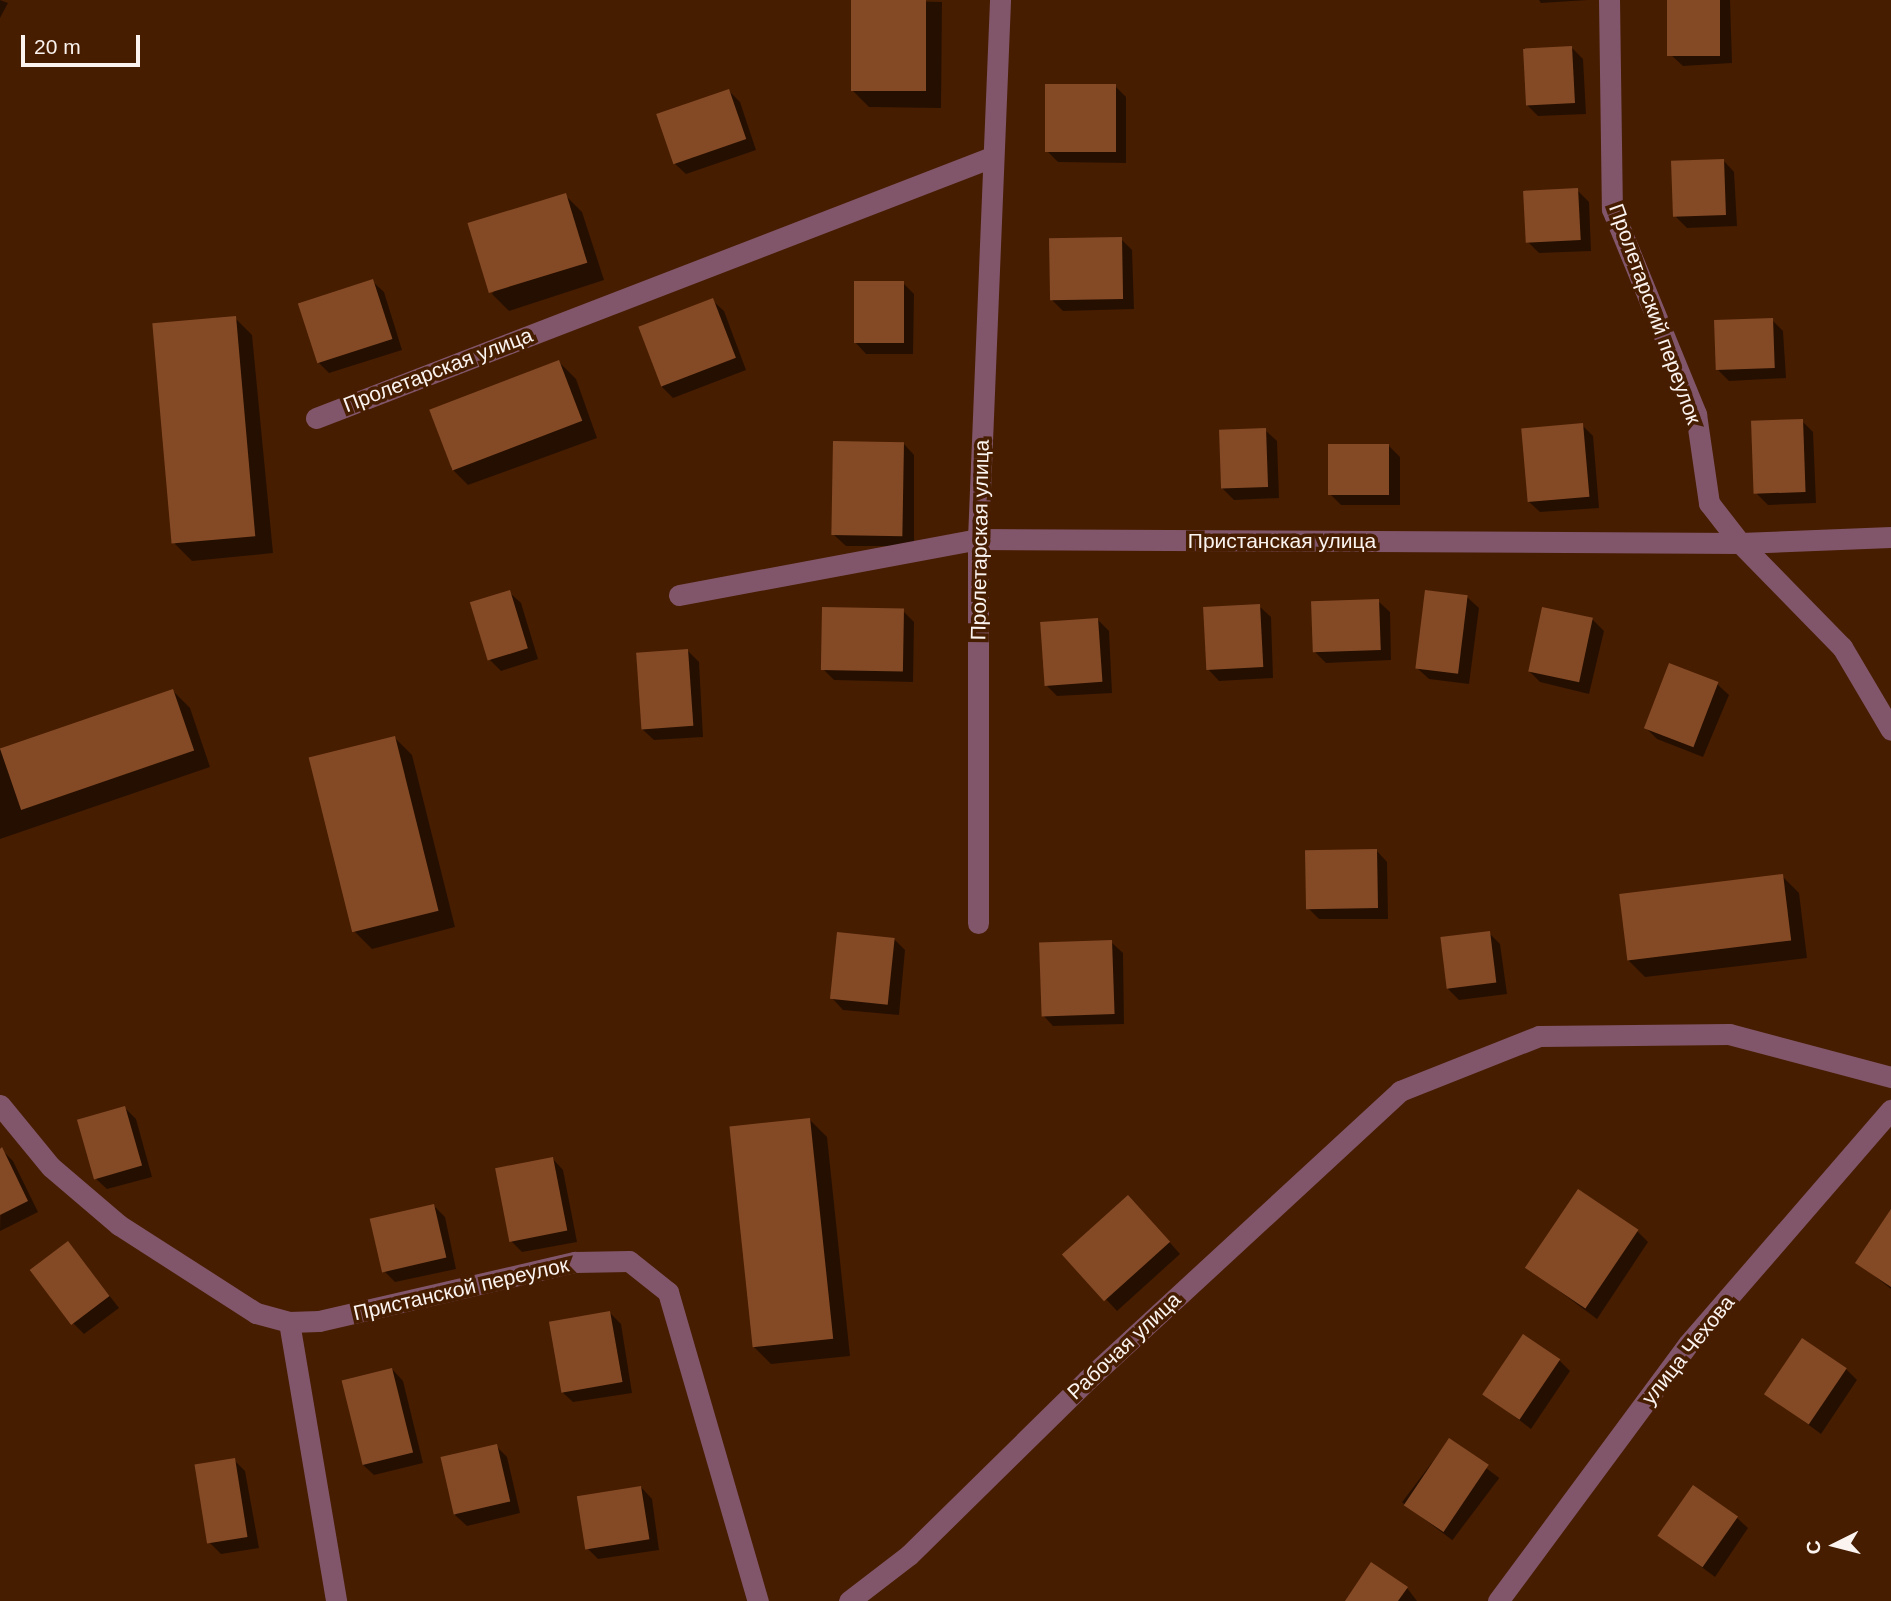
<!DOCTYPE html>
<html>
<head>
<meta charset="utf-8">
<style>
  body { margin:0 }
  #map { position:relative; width:1891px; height:1601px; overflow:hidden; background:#471d00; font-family:Arial,sans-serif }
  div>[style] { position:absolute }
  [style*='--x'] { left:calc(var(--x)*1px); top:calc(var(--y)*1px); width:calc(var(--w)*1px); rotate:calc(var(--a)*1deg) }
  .shadow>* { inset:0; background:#0007; transform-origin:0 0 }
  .building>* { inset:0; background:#844a26; transform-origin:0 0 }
  .minor>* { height:21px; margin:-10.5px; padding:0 10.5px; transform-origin:10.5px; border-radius:10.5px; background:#82566a }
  span { translate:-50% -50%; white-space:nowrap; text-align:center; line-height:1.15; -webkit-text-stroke:7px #471d00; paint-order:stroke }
  .street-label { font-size:21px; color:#faf3ef }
  .north { position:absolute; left:1800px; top:1510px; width:70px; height:70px; -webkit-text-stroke:5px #471d00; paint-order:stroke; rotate:264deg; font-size:19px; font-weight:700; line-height:28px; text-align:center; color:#faf3ef }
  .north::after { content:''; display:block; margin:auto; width:24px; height:32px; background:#faf3ef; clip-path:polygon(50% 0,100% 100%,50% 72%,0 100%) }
  .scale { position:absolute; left:21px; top:35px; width:119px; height:32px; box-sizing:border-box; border:4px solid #faf3ef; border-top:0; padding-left:9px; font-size:21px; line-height:24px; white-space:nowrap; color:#faf3ef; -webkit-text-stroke:5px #471d00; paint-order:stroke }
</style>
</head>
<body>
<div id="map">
  <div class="shadow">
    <i style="clip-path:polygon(0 0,8px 3px,0 18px)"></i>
    <i style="clip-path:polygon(853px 0,942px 2px,941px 108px,869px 107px,852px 90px)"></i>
    <i style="clip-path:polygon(1539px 0,1588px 0,1541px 3px)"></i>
    <i style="clip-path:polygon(1669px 0,1730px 0,1732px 63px,1683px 66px,1671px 55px)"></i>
    <i style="clip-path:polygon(1572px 48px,1583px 59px,1586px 114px,1538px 116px,1527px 105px)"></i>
    <i style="clip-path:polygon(1115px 86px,1126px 97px,1126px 163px,1058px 162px,1047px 151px)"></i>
    <i style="clip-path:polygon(729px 91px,740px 102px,756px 150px,686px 174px,674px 163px)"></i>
    <i style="clip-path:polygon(1723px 160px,1734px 172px,1737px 226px,1687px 228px,1676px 217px)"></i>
    <i style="clip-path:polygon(1577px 190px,1589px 202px,1591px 251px,1539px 253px,1528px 242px)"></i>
    <i style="clip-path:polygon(565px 195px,582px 212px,604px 280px,509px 311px,492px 294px)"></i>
    <i style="clip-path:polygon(1121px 239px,1132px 250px,1134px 309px,1063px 311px,1052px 300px)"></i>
    <i style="clip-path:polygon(372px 281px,384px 292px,402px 350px,329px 373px,318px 362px,300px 304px)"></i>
    <i style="clip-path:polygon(903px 283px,914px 294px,913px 354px,866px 354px,855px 342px)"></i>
    <i style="clip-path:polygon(712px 300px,724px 311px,746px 370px,673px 398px,662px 387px)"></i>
    <i style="clip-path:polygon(235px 318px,252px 335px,273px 553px,192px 561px,175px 544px)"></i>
    <i style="clip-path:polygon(1772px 320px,1783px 331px,1786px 378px,1729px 381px,1718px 370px)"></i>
    <i style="clip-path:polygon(559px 362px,576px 379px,597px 438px,468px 485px,451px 468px)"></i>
    <i style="clip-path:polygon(1802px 421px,1813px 432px,1816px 503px,1768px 505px,1757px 494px)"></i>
    <i style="clip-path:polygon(1582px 425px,1593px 436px,1599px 508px,1540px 512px,1528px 501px)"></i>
    <i style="clip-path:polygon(1265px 430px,1277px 441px,1279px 498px,1234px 500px,1222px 488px)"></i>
    <i style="clip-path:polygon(903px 443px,914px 455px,914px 546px,846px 546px,834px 535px)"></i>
    <i style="clip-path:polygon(1389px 446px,1400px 457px,1400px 505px,1341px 505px,1330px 494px)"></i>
    <i style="clip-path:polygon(509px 592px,521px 603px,538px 659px,501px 671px,490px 660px)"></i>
    <i style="clip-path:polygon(1467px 597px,1479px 608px,1469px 684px,1429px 679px,1417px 668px)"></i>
    <i style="clip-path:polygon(1378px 601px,1390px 612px,1391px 660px,1326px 663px,1315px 652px)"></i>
    <i style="clip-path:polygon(1259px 606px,1271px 617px,1273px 678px,1219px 681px,1208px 669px)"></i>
    <i style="clip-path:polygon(1543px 609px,1593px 620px,1604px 631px,1589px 694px,1540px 682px,1529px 671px)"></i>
    <i style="clip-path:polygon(903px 611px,914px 622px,913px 682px,834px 680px,823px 669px)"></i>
    <i style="clip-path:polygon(1098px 620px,1109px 631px,1112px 693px,1057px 696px,1045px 684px)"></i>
    <i style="clip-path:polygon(687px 650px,699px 662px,703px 737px,654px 740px,642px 729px)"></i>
    <i style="clip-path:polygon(1670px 665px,1717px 684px,1729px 695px,1703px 757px,1657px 739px,1645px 727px)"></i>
    <i style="clip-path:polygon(173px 691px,190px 708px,210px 767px,0 839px,0 750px)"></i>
    <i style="clip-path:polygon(395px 738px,412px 755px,455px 927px,372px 949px,355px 932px)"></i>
    <i style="clip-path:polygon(1376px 850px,1387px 862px,1388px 919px,1319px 919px,1308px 908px)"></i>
    <i style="clip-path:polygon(1782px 876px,1799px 893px,1807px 958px,1645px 977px,1628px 960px)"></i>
    <i style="clip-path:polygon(1489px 933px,1500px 944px,1507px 994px,1459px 1000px,1448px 989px)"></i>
    <i style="clip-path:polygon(894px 939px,905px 950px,899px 1015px,843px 1010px,832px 998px)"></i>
    <i style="clip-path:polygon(1111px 942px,1123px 953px,1124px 1024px,1053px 1026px,1042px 1014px)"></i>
    <i style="clip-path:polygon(125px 1108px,136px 1119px,152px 1177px,107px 1189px,95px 1178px)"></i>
    <i style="clip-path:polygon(810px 1120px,827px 1137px,850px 1356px,771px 1364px,754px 1347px)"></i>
    <i style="clip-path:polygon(2px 1150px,13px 1161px,38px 1212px,0 1231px)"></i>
    <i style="clip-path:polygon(552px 1158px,563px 1170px,577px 1242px,522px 1252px,511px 1241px)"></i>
    <i style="clip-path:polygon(434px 1206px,445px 1217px,456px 1269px,395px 1282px,384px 1271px)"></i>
    <i style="clip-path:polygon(1139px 1208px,1180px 1254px,1117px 1311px,1065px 1255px)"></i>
    <i style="clip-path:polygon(1891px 1213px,1891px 1289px,1857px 1262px)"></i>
    <i style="clip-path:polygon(1637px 1231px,1648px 1242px,1597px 1319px,1527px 1267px)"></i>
    <i style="clip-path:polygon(68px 1243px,119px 1308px,84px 1334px,73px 1323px)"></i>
    <i style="clip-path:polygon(610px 1313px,621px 1324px,632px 1393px,573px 1402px,561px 1391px)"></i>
    <i style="clip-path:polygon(1559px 1360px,1570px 1371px,1531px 1429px,1485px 1394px)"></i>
    <i style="clip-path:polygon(392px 1369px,403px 1381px,423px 1463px,374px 1475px,362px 1464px)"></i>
    <i style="clip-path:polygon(1846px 1369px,1857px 1380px,1821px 1434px,1768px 1395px)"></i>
    <i style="left:1449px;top:1440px;width:63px;height:78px;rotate:37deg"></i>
    <i style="clip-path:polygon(496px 1446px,507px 1457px,520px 1513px,467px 1526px,455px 1515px)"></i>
    <i style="clip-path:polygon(234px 1460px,245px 1471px,259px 1548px,221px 1554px,210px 1543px)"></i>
    <i style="clip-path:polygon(641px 1487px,652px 1499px,659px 1550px,598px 1559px,587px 1548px)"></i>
    <i style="clip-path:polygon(1736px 1517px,1748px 1528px,1715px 1577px,1660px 1536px)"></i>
    <i style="clip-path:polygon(1407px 1588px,1417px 1601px,1347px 1601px)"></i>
  </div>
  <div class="building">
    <i style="left:851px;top:0;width:75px;height:91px"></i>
    <i style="left:1667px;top:0;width:53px;height:56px"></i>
    <i style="left:1572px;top:46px;width:57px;height:49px;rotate:87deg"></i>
    <i style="left:1045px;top:84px;width:71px;height:68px"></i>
    <i style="left:729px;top:89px;width:53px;height:77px;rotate:71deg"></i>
    <i style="left:1724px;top:159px;width:56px;height:53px;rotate:88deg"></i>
    <i style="left:1578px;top:188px;width:52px;height:55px;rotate:87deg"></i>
    <i style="left:566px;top:193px;width:73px;height:103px;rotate:73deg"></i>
    <i style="left:1122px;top:237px;width:62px;height:73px;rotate:89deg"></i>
    <i style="left:373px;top:279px;width:63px;height:79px;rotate:72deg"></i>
    <i style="left:854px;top:281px;width:50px;height:62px"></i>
    <i style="left:713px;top:298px;width:64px;height:80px;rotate:69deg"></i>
    <i style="left:236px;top:316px;width:221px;height:84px;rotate:85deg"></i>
    <i style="left:1773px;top:318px;width:50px;height:59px;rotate:88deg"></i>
    <i style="left:559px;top:360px;width:65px;height:139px;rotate:69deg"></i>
    <i style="left:1803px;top:419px;width:73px;height:52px;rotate:88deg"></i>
    <i style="left:1583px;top:423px;width:74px;height:62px;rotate:85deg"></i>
    <i style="left:1266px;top:428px;width:59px;height:47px;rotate:88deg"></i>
    <i style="left:833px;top:441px;width:71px;height:94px;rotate:1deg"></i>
    <i style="left:1328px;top:444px;width:61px;height:51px"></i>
    <i style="left:510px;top:590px;width:61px;height:42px;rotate:73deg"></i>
    <i style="left:1425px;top:590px;width:43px;height:79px;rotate:7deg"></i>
    <i style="left:1379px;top:599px;width:51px;height:68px;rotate:88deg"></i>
    <i style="left:1260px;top:604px;width:63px;height:57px;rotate:87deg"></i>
    <i style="left:822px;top:607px;width:82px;height:63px;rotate:1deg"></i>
    <i style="left:1542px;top:607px;width:52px;height:66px;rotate:12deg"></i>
    <i style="left:1098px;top:618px;width:64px;height:58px;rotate:86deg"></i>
    <i style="left:688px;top:649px;width:77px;height:52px;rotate:86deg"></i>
    <i style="left:1669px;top:663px;width:53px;height:70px;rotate:21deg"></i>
    <i style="left:173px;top:689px;width:65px;height:183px;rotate:71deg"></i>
    <i style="left:395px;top:736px;width:180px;height:89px;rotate:76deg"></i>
    <i style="left:1377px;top:849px;width:59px;height:72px;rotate:89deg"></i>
    <i style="left:1783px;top:874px;width:67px;height:165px;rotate:83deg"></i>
    <i style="left:1490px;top:931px;width:52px;height:50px;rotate:83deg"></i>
    <i style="left:837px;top:932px;width:58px;height:67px;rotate:6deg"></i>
    <i style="left:1112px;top:940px;width:74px;height:73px;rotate:88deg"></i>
    <i style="left:125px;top:1106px;width:62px;height:50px;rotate:74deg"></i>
    <i style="left:810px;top:1118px;width:222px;height:81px;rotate:84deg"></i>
    <i style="clip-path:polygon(2px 1147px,28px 1201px,0 1215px,0 1149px)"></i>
    <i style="left:553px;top:1157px;width:75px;height:59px;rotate:79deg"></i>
    <i style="left:1578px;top:1189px;width:73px;height:95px;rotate:34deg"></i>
    <i style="left:1128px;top:1195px;width:63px;height:89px;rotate:48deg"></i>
    <i style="left:434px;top:1204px;width:55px;height:66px;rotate:77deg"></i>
    <i style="clip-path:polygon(1891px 1209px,1891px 1287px,1855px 1263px)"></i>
    <i style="left:68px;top:1241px;width:69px;height:48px;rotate:53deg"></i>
    <i style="left:610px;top:1311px;width:72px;height:62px;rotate:80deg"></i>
    <i style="left:1523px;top:1334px;width:45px;height:73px;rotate:34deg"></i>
    <i style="left:1802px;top:1338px;width:54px;height:68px;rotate:34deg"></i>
    <i style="left:392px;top:1368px;width:87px;height:52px;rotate:76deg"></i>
    <i style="left:1449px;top:1438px;width:48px;height:81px;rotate:34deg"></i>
    <i style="left:497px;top:1444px;width:59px;height:58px;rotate:77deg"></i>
    <i style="left:235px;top:1458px;width:80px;height:41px;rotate:81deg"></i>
    <i style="left:1693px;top:1485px;width:55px;height:62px;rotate:35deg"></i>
    <i style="left:641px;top:1486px;width:54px;height:65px;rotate:81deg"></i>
    <i style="clip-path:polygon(1371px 1562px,1408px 1587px,1398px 1601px,1345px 1601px)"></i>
  </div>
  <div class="minor">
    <i style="--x:1609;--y:0;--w:209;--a:89.2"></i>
    <i style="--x:1612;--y:209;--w:222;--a:67.7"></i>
    <i style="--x:1696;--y:414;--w:90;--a:81.7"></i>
    <i style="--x:1709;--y:503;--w:51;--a:52.2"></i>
    <i style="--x:1740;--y:543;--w:146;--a:45.6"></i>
    <i style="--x:1842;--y:647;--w:96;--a:59.4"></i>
    <i style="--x:316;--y:418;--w:725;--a:-21.11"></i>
    <i style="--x:679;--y:595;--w:304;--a:-10.6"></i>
    <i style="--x:978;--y:539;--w:762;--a:0.3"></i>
    <i style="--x:1740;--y:543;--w:151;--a:-2.3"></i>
    <i style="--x:978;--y:923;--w:384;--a:-90"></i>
    <i style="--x:978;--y:539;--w:539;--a:-87.66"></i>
    <i style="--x:0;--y:1105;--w:80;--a:50.6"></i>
    <i style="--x:51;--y:1167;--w:89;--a:40.5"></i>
    <i style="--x:119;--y:1225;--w:163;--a:32.7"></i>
    <i style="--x:256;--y:1313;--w:34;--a:15"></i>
    <i style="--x:289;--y:1322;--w:30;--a:-2"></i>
    <i style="--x:319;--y:1321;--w:263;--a:-13"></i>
    <i style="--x:575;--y:1262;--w:54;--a:-1.1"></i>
    <i style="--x:629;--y:1261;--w:50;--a:38.5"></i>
    <i style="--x:668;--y:1292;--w:322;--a:73.8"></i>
    <i style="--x:289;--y:1322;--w:283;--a:80.4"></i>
    <i style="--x:849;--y:1601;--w:76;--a:-37.5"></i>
    <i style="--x:909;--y:1555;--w:250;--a:-44.5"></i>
    <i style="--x:1087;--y:1380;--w:426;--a:-42.7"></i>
    <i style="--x:1400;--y:1091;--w:149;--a:-21.6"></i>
    <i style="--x:1539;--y:1036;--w:190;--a:-0.6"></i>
    <i style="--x:1729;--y:1034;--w:168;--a:14.9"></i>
    <i style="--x:1498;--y:1601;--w:320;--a:-53.5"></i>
    <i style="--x:1688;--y:1344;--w:310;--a:-49.1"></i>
  </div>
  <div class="street-label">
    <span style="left:1655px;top:314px;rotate:70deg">Пролетарский переулок</span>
    <span style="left:438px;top:370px;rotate:-21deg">Пролетарская улица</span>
    <span style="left:980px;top:540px;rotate:-89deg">Пролетарская улица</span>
    <span style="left:1282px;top:541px">Пристанская улица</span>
    <span style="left:461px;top:1289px;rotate:-13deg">Пристанской переулок</span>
    <span style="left:1124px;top:1346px;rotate:-43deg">Рабочая улица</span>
    <span style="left:1688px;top:1350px;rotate:-51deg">улица Чехова</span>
  </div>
  <div class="north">С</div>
  <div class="scale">20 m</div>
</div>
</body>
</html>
